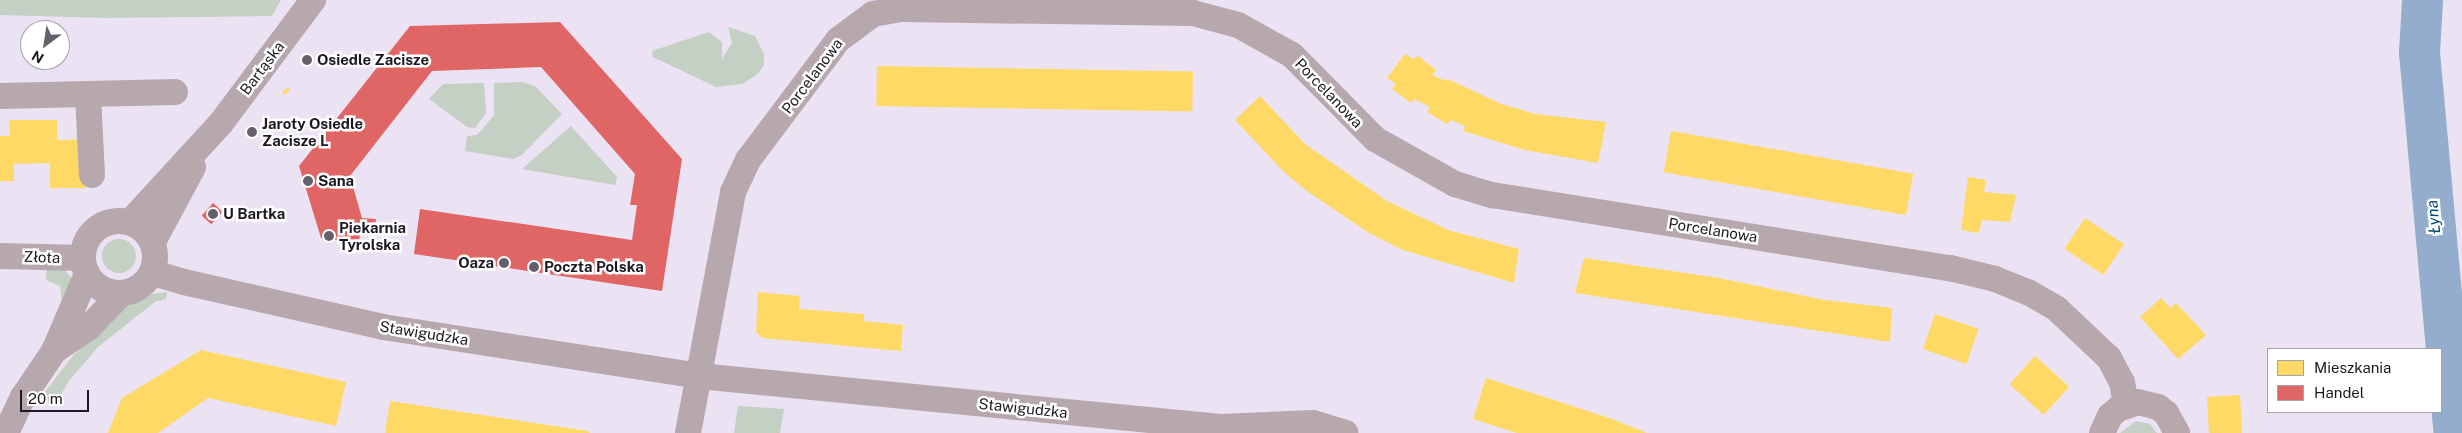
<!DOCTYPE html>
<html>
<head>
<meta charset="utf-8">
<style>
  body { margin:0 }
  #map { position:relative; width:2462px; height:433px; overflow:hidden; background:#ebe3f3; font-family:"Public Sans",sans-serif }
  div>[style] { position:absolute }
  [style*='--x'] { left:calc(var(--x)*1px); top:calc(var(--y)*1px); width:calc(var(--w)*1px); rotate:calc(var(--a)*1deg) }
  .green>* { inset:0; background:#c3d0c3 }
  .round { border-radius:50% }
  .homes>* { inset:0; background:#ffd966; transform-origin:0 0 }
  .shops>* { inset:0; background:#e06666; transform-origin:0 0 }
  .river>* { height:41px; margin:-20.5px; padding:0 20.5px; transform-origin:20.5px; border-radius:20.5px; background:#94adcc }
  .minor>* { height:26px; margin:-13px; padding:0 13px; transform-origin:13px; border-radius:13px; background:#b7a8ad }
  .minor>.ring { margin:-13px; padding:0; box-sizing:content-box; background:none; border:26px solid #b7a8ad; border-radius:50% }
  .dots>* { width:14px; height:14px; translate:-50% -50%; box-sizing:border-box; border:2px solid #fff; border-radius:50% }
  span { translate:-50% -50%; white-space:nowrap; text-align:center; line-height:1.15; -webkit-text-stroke:5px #fff; paint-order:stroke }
  .poi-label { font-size:15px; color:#1d1822; font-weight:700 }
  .left { translate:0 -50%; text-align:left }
  .right { translate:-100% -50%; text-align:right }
  .street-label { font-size:15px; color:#1d1822 }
  .water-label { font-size:16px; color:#014676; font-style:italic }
  .legend { position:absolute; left:2267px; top:348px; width:175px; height:65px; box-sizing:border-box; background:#fff; border:1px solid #a5a3a7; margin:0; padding:6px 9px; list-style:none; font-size:15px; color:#1d1822 }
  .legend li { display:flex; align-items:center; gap:10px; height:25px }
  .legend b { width:25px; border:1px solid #a5a3a7 }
  .north { position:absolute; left:20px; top:20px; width:50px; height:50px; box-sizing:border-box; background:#fff; border:1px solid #a5a3a7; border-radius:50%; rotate:211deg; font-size:14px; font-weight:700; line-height:20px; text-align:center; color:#1d1822 }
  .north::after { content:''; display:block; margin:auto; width:18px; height:22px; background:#655f6b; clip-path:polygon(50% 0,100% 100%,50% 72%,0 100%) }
  .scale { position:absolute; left:20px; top:390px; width:69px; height:22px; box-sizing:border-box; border:2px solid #1d1822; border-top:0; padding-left:6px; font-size:15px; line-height:18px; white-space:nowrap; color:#1d1822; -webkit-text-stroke:4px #fff; paint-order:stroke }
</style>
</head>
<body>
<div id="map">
  <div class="green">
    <i style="clip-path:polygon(0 0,281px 0,272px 16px,106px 18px,0 15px)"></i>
    <i style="clip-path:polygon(728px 27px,755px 36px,764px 54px,764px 65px,758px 74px,742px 84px,716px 87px,653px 57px,652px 51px,709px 32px,722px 42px,722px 59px,732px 43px)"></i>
    <i style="clip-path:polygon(523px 82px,535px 86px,562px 114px,522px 155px,513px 159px,465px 151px,467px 136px,477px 135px,494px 115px,494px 83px)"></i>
    <i style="clip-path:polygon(484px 83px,486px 113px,475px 128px,467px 127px,429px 99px,443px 84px)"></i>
    <i style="clip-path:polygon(571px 126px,617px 177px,615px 185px,522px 169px)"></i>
    <i class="round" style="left:102px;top:239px;width:34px;height:34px"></i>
    <i style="clip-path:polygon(47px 263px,64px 269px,73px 280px,62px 302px,60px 286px,46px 280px)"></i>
    <i style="clip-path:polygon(167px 292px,166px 299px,155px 302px,98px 347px,69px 381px,55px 405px,41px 397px,71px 358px,125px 304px,145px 295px)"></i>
    <i style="clip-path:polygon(738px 406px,784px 409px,780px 433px,734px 433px)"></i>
    <i style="clip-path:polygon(2136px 421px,2150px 424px,2157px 433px,2120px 433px)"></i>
  </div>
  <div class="homes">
    <i style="clip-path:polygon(1405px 54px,1413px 59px,1418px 56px,1436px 70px,1432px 75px,1446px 81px,1448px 79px,1501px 104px,1535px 114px,1606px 122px,1598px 163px,1525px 150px,1463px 131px,1465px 126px,1451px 120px,1447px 124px,1427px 112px,1430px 107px,1414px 99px,1411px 103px,1392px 89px,1396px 84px,1387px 78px)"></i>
    <i style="left:877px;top:66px;width:316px;height:40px;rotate:1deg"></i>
    <i style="clip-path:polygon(288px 87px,290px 89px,285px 95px,282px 93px)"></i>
    <i style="clip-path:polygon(1260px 96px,1305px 144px,1387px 201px,1448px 230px,1519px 249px,1514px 283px,1403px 250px,1369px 233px,1308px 192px,1283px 171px,1235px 120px)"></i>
    <i style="clip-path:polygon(9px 120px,57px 120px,57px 140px,85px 139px,86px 188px,50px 188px,50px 163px,14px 164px,14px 181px,0 181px,0 136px,10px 136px)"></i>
    <i style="left:1671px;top:131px;width:246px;height:42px;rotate:10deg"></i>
    <i style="clip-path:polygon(1968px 177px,1986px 180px,1984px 192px,2016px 195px,2010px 222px,1982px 220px,1979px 233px,1961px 230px)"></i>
    <i style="left:2085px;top:218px;width:47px;height:37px;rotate:34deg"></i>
    <i style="clip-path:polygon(1584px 258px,1719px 278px,1824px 300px,1892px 308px,1890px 342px,1575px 293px)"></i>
    <i style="clip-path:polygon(758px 292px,800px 296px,799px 309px,864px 314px,864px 321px,903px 325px,901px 351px,762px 338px,756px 332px)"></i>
    <i style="clip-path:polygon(2161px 298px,2170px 308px,2176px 303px,2206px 335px,2178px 359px,2140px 317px)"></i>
    <i style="left:1935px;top:314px;width:46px;height:37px;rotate:19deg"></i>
    <i style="clip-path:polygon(201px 350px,346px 382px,336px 426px,208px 398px,158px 433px,108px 433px,122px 398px)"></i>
    <i style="left:2035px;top:356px;width:46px;height:38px;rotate:42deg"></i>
    <i style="clip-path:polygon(1486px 378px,1612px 419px,1647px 433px,1517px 433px,1473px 419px)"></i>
    <i style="left:2240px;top:395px;width:38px;height:33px;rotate:87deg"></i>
    <i style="clip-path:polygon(390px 401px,588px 431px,590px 433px,385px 433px)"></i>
  </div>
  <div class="shops">
    <i style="clip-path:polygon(560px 22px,682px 159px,662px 291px,414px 254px,420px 209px,632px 240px,637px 205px,630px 205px,635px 174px,541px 67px,432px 71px,350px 176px,362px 218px,376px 219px,375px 226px,361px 225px,359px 243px,321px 238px,299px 166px,410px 26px)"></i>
    <i style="left:213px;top:203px;width:13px;height:17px;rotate:42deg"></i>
  </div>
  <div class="river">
    <i style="--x:2422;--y:0;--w:52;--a:93.3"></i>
    <i style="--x:2419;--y:52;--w:383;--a:84.8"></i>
  </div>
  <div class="minor">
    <i style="--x:88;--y:94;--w:81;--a:87.2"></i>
    <i style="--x:0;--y:96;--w:175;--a:-1.3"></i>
    <i class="ring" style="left:83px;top:221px;width:46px;height:46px"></i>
    <i style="--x:130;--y:222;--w:134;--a:-47.4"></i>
    <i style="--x:221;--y:123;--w:154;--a:-53.2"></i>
    <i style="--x:153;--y:242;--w:85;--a:-61.9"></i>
    <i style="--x:0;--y:256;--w:83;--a:1.4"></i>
    <i style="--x:153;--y:273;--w:32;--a:16"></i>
    <i style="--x:184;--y:282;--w:204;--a:12.7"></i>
    <i style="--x:383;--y:327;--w:320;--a:8.8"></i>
    <i style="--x:699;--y:376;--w:524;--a:5.58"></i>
    <i style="--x:1221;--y:427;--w:92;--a:-2.5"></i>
    <i style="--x:1313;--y:423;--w:34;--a:17"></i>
    <i style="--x:54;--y:351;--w:41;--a:-34.1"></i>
    <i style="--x:88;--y:328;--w:47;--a:-45.9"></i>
    <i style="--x:6;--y:433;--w:40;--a:-65"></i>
    <i style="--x:23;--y:397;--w:55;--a:-56"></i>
    <i style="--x:54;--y:351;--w:84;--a:-66.8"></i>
    <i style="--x:688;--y:433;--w:245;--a:-79.4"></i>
    <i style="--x:733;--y:192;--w:17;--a:-65"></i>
    <i style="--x:740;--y:177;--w:19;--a:-65"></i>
    <i style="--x:748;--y:160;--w:150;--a:-53.1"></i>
    <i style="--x:838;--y:40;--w:44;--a:-36.6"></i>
    <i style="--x:873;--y:14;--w:27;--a:-10"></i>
    <i style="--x:900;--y:9;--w:293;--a:0.8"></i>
    <i style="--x:1193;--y:13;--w:47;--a:14.9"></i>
    <i style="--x:1238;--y:25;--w:62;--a:29.1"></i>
    <i style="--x:1292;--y:55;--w:118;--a:45.3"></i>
    <i style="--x:1375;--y:139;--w:92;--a:29.4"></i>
    <i style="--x:1455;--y:184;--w:39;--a:17"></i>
    <i style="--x:1492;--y:195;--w:464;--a:9.1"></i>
    <i style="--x:1950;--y:268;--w:46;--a:13.7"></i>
    <i style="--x:1995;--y:279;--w:35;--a:22"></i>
    <i style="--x:2028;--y:292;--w:34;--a:30"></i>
    <i style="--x:2057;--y:309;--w:71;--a:43.3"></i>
    <i style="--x:2109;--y:358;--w:27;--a:62"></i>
    <i style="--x:2122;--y:382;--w:23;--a:80"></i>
    <i style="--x:2102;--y:433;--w:19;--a:-65"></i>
    <i style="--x:2110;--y:416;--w:11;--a:-41"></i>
    <i style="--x:2118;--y:409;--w:21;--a:-19"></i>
    <i style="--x:2138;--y:402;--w:21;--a:14"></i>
    <i style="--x:2158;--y:407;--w:10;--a:37"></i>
    <i style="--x:2166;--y:413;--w:23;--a:61"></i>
  </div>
  <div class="dots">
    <i style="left:307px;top:60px;background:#655f6b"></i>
    <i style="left:252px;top:132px;background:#655f6b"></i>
    <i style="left:308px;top:181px;background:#655f6b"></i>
    <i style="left:213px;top:214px;background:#655f6b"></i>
    <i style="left:329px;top:236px;background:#655f6b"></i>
    <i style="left:504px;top:263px;background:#655f6b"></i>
    <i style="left:534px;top:267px;background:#655f6b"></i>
  </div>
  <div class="poi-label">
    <span class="left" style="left:317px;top:60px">Osiedle Zacisze</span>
    <span class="left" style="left:262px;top:132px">Jaroty Osiedle<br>Zacisze L</span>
    <span class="left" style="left:318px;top:181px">Sana</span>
    <span class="left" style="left:223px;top:214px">U Bartka</span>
    <span class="left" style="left:339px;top:236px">Piekarnia<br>Tyrolska</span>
    <span class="right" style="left:494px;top:263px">Oaza</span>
    <span class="left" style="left:544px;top:267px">Poczta Polska</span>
  </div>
  <div class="street-label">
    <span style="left:262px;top:68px;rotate:-53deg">Bartąska</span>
    <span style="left:812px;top:76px;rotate:-53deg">Porcelanowa</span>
    <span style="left:1329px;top:93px;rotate:46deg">Porcelanowa</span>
    <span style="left:1713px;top:230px;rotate:9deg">Porcelanowa</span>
    <span style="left:42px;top:257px;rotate:2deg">Złota</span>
    <span style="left:424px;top:333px;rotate:9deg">Stawigudzka</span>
    <span style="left:1023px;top:408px;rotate:6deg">Stawigudzka</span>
  </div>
  <div class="water-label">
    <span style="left:2434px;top:217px;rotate:-95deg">Łyna</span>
  </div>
  <ul class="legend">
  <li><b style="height:14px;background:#ffd966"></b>Mieszkania</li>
  <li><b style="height:14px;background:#e06666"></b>Handel</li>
  </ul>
  <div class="north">N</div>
  <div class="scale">20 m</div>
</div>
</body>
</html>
